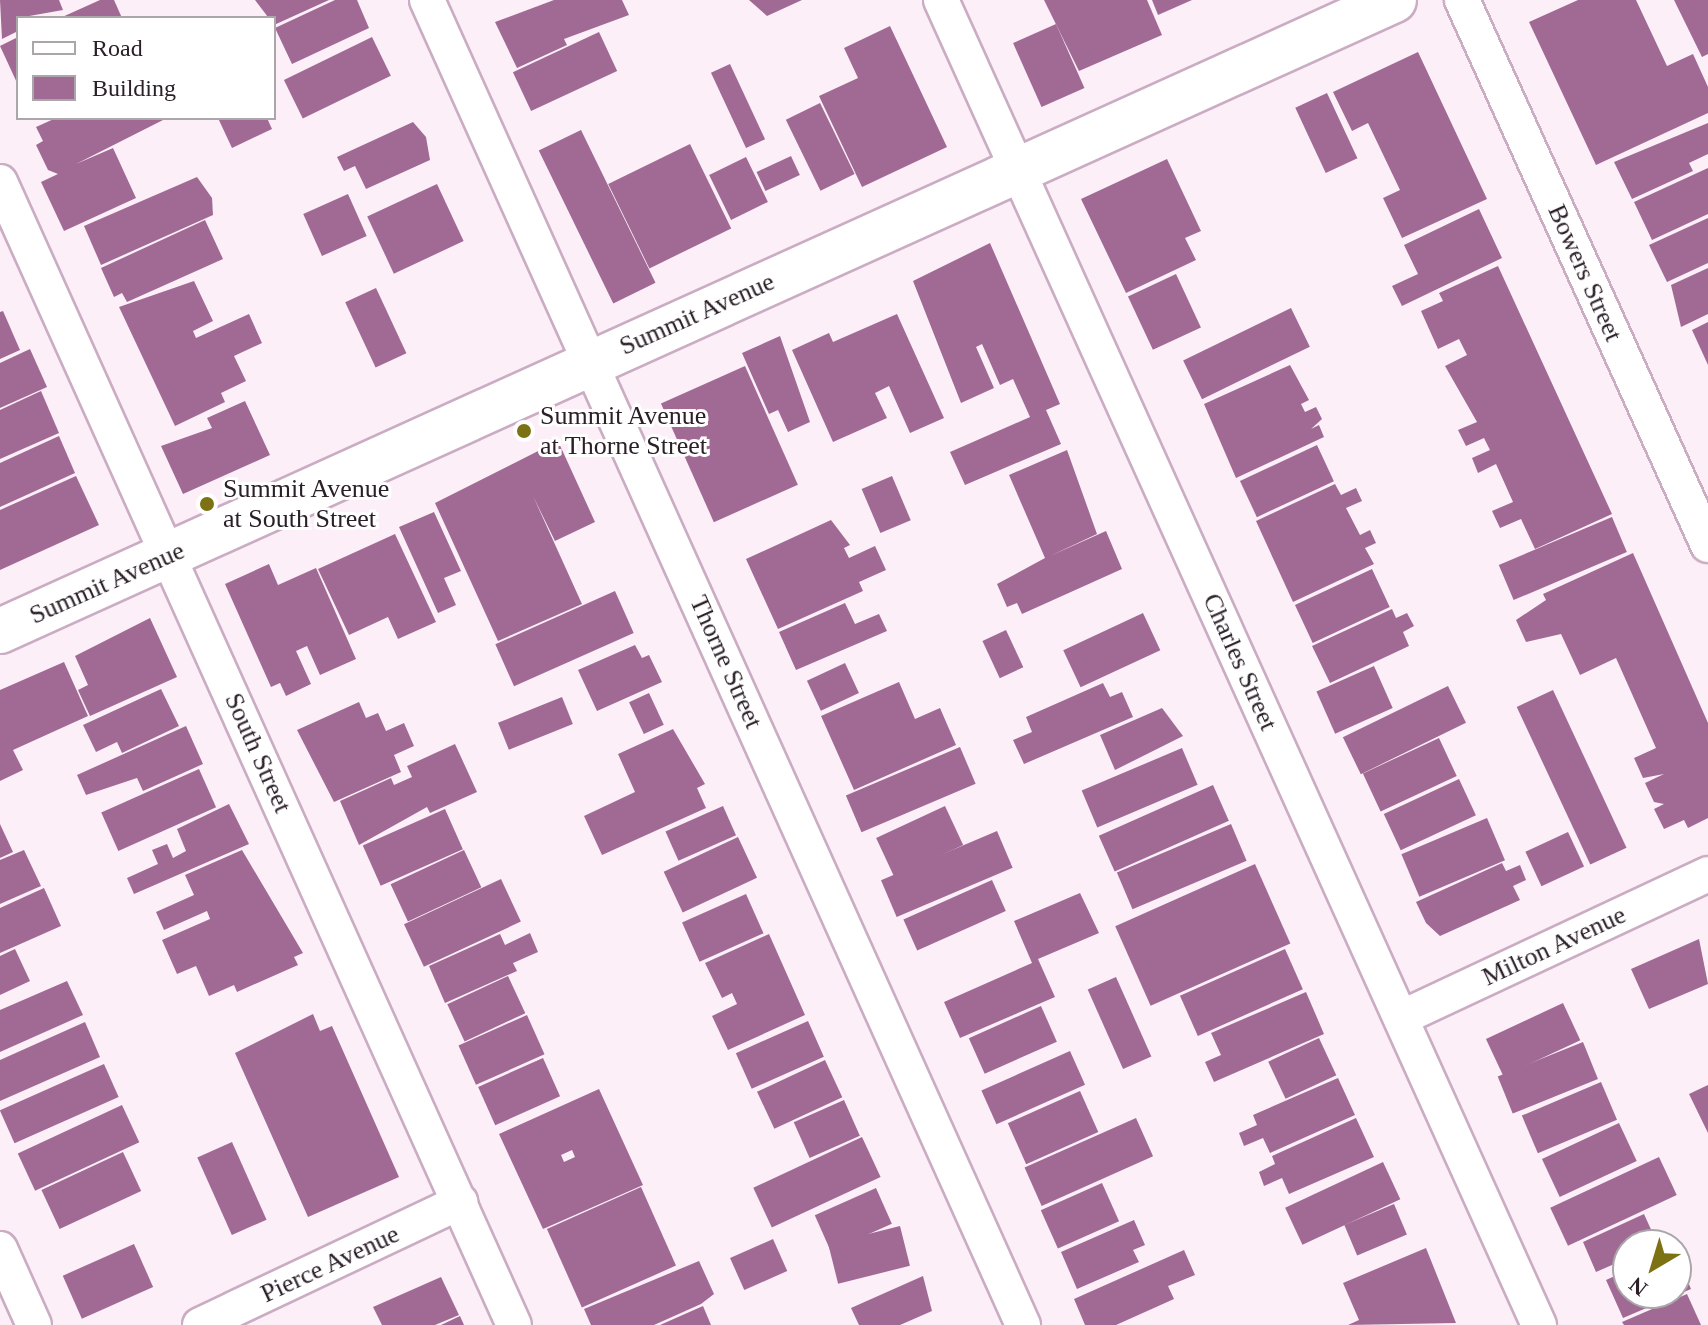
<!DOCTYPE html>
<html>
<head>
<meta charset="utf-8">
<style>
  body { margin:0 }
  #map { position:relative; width:1708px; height:1325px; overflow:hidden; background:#fceff8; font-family:Georgia,serif }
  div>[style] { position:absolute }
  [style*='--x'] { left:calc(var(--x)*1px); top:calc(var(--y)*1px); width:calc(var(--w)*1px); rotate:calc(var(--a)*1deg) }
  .building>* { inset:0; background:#a16a95; transform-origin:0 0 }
  .roads { filter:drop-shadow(2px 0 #caacc3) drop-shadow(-2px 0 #caacc3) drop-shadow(0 2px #caacc3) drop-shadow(0 -2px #caacc3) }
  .street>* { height:34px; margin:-17px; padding:0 17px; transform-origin:17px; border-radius:17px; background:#fff }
  .secondary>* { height:44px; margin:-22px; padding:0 22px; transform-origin:22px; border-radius:22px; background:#fff }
  .dots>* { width:22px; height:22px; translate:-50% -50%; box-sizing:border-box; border:4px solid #fff; border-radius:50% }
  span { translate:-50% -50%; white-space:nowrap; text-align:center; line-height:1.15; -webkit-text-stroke:6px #fff; paint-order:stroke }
  .street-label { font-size:26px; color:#2b2028 }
  .poi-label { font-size:26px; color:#2b2028 }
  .left { translate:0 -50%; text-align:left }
  .legend { position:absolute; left:16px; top:16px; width:260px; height:104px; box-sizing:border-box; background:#fff; border:2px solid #aaa6a9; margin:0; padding:10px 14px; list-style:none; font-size:24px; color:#2b2028 }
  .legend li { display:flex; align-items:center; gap:16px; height:40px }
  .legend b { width:40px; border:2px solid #aaa6a9 }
  .north { position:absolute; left:1612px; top:1229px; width:80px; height:80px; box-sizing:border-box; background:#fff; border:2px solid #aaa6a9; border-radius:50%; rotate:218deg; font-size:22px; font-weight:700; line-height:32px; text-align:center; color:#2b2028 }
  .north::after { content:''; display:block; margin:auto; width:28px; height:36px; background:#7c7214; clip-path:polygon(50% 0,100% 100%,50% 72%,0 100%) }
</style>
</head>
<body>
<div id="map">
  <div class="building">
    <i style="clip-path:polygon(0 0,59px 0,63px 10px,18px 18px,18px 31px,2px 39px)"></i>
    <i style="clip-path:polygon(100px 0,114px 0,122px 18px,60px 18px)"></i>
    <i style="clip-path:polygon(255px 0,329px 0,274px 25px)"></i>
    <i style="clip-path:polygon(335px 0,357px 0,369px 28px,292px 64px,275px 28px)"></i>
    <i style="clip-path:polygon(554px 0,622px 0,629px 15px,564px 39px,567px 45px,517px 68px,495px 22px)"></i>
    <i style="clip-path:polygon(749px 0,802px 0,767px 16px)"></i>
    <i style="clip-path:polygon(1044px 0,1147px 0,1162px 35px,1079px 71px)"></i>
    <i style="clip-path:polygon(1152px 0,1192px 0,1158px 15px)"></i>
    <i style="clip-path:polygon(1578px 0,1636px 0,1667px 66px,1693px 54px,1708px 87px,1708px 113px,1596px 165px,1529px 22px)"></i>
    <i style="clip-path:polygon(1674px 0,1708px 0,1708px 54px,1702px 57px)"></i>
    <i style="left:1056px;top:24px;width:70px;height:47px;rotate:66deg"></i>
    <i style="clip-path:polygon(890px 26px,947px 147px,862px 187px,819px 96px,858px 78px,844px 48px)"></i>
    <i style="left:599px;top:32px;width:43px;height:95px;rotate:65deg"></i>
    <i style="clip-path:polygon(18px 37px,18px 85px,0 46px)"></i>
    <i style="left:372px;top:37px;width:43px;height:98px;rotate:64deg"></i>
    <i style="clip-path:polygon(1418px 52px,1487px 199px,1402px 238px,1383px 198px,1400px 190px,1368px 123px,1352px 131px,1333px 92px)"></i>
    <i style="left:730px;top:64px;width:83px;height:21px;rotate:65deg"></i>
    <i style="left:1327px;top:93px;width:72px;height:35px;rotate:65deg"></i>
    <i style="left:820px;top:103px;width:79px;height:38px;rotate:64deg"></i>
    <i style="clip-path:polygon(56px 118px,167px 118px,76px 164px,113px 148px,136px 198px,64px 231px,41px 182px,58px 174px,48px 170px,36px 145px,43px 141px,36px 127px)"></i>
    <i style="clip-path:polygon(218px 118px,267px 118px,272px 129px,232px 148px)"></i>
    <i style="clip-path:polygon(413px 122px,426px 137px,430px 160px,366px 189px,355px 166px,344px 171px,337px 157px)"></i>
    <i style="clip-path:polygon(1708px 123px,1708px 154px,1689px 163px,1693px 171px,1632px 199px,1614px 162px)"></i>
    <i style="left:581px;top:130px;width:170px;height:47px;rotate:64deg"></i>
    <i style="left:690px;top:144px;width:94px;height:91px;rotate:64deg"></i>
    <i style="left:791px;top:156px;width:21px;height:38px;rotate:65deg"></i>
    <i style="left:746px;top:157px;width:50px;height:41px;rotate:64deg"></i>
    <i style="clip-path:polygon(1167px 159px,1201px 231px,1185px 238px,1196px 260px,1126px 293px,1081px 199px)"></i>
    <i style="clip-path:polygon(1708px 168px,1708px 214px,1652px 240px,1634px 202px)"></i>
    <i style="clip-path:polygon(197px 177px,212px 198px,213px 215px,101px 265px,84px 226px)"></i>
    <i style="left:437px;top:184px;width:63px;height:77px;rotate:65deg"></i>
    <i style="left:348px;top:194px;width:46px;height:49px;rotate:66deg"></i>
    <i style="clip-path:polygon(1479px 209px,1502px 258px,1402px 306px,1392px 286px,1418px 274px,1404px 245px)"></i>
    <i style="clip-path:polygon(1708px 218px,1708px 263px,1667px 282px,1649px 245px)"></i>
    <i style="clip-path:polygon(205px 220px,223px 259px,127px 302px,122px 293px,114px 297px,101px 268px)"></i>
    <i style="clip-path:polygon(990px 243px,1060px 404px,1046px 410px,1061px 444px,965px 485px,950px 452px,1030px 417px,1013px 379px,1000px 385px,982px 344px,976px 347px,994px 388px,961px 403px,913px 281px)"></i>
    <i style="clip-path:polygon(1498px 266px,1612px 514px,1535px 549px,1521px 519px,1500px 528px,1492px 511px,1513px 502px,1496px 464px,1478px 473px,1472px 458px,1490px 450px,1484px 438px,1466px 446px,1458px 430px,1477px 422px,1445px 366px,1467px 355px,1459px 339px,1438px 349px,1421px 311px,1443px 301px,1439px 293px)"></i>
    <i style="clip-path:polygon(1708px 268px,1708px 314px,1681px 327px,1671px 285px)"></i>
    <i style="left:1176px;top:274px;width:59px;height:53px;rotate:65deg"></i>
    <i style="clip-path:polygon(194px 281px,213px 321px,193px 331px,196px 338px,249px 314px,262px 343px,234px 356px,246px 381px,221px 393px,225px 402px,175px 426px,119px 307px)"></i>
    <i style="left:376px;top:288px;width:72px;height:34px;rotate:65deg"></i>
    <i style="left:1291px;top:308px;width:43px;height:120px;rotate:64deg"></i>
    <i style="clip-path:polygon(3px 311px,20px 350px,0 359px,0 312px)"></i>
    <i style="clip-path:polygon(897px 314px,944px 418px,910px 433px,889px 386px,875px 393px,887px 418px,833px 442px,792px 350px,829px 333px,833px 342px)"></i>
    <i style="clip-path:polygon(1708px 322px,1708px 365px,1692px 330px)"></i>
    <i style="clip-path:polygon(780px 336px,810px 422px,788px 432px,778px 410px,769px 414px,742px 353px)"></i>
    <i style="clip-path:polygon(30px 349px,47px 387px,0 408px,0 363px)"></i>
    <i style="clip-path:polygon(1290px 365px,1309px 400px,1301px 404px,1305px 412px,1316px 407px,1322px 419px,1311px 429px,1319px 425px,1324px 437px,1236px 478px,1204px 404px)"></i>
    <i style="left:745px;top:366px;width:130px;height:92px;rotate:66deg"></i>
    <i style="clip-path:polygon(41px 391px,59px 433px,0 459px,0 410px)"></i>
    <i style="clip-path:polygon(245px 401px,270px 455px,183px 494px,161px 446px,212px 428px,207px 418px)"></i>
    <i style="clip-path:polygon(59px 436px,75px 473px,0 507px,0 463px)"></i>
    <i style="clip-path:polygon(558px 441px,595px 522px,555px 541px,533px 496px,582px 604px,498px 641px,435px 503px)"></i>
    <i style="left:1317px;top:445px;width:40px;height:85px;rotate:65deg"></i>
    <i style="clip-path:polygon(1067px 450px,1097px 534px,1050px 556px,1106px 531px,1122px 569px,1022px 614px,1017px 603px,1007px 607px,997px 584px,1045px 558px,1009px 475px)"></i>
    <i style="clip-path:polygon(76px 476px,99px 525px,0 570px,0 510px)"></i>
    <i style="left:892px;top:476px;width:48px;height:33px;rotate:67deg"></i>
    <i style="clip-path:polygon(1335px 484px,1341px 495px,1356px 488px,1362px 501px,1346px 508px,1360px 535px,1370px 530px,1376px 543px,1365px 548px,1374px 564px,1293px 602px,1256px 521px)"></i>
    <i style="clip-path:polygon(434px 512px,461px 571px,444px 578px,456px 605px,438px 613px,399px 527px)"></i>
    <i style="left:1612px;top:517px;width:38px;height:123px;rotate:67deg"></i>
    <i style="clip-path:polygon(831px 520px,850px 545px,844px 548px,849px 558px,875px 546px,886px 570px,859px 582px,863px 591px,778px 629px,746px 559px)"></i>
    <i style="clip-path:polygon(395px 534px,436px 622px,398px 639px,388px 617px,349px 635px,318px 569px)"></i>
    <i style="clip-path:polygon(1633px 553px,1708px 723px,1708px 818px,1688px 828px,1684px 820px,1664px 829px,1654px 809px,1664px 804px,1654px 802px,1645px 783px,1664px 774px,1643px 778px,1634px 758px,1656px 748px,1616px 658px,1580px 675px,1561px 634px,1526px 642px,1516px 620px,1546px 600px,1543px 594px)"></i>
    <i style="clip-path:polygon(269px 564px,278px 585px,316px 568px,356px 659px,320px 675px,307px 646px,296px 651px,311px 684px,286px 696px,280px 683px,271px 687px,225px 584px)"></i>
    <i style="left:1372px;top:569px;width:42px;height:85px;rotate:65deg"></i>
    <i style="left:615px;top:591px;width:46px;height:131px;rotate:66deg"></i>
    <i style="clip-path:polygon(845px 603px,855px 624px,879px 614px,887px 631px,796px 670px,779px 632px)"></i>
    <i style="clip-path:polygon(1392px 609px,1396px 618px,1407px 613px,1414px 626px,1403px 632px,1409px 646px,1330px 683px,1312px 646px)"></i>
    <i style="left:1143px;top:613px;width:41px;height:88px;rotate:65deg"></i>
    <i style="clip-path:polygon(150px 618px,177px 677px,90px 716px,78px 690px,88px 685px,75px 656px)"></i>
    <i style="left:1006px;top:630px;width:41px;height:26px;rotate:65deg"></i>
    <i style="clip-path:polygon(635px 645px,642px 658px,649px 655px,662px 682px,597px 711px,578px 670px)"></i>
    <i style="clip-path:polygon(64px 662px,88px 716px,13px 750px,23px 770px,0 781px,0 690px)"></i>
    <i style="left:845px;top:663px;width:33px;height:42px;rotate:65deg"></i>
    <i style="left:1374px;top:666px;width:46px;height:63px;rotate:66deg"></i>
    <i style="clip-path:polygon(899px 682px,915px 719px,940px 708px,956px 745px,854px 790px,821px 716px)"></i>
    <i style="clip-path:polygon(1103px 683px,1110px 697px,1122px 692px,1133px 717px,1024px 764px,1013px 740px,1032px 732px,1026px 717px)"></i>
    <i style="left:1448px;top:686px;width:41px;height:117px;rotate:64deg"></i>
    <i style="clip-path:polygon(161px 689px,179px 726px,122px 753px,117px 742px,96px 752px,83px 725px)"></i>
    <i style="left:1553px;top:690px;width:174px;height:40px;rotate:65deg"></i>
    <i style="left:649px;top:693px;width:35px;height:22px;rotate:65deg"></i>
    <i style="left:562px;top:697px;width:29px;height:69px;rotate:68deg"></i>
    <i style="clip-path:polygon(359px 702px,366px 718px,378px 713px,386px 731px,404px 723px,414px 746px,394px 755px,401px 772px,334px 802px,297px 730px)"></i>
    <i style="clip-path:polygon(1162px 708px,1183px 736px,1115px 770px,1100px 735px)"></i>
    <i style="clip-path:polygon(186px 726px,203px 764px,143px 791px,137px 778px,86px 795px,77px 775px)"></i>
    <i style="clip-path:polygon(673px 729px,705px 784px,697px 788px,706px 808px,602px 855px,584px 816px,635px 792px,618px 754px)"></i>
    <i style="left:1439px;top:738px;width:42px;height:84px;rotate:65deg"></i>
    <i style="clip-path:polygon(455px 744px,477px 792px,430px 813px,427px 807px,359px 845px,340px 801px,391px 778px,394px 785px,412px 777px,407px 766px)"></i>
    <i style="left:960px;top:747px;width:40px;height:124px;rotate:67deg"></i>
    <i style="left:1182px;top:748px;width:40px;height:109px;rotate:67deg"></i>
    <i style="left:199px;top:769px;width:42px;height:107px;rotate:66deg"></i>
    <i style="left:1459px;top:779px;width:40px;height:83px;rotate:65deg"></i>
    <i style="left:1213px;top:785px;width:39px;height:125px;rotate:66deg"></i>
    <i style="clip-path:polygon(229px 804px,249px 844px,134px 894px,127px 878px,158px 864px,152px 850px,167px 844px,173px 858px,186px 851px,177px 829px)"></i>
    <i style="left:723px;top:806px;width:32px;height:63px;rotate:66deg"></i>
    <i style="left:945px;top:806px;width:43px;height:76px;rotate:65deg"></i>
    <i style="left:445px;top:809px;width:44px;height:90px;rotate:66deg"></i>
    <i style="left:1487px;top:818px;width:46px;height:93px;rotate:67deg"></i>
    <i style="clip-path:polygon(0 824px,13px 852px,0 858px)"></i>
    <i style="left:1231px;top:824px;width:40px;height:124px;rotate:67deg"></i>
    <i style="left:997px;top:831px;width:40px;height:126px;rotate:67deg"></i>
    <i style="left:1568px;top:832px;width:38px;height:47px;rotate:65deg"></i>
    <i style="left:738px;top:837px;width:45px;height:82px;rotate:65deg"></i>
    <i style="clip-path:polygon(24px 850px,41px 886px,0 904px,0 860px)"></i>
    <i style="clip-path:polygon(242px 850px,303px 953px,294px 957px,298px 965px,237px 992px,234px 985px,209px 996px,196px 966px,177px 974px,162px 940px,210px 919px,207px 911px,164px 930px,156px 912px,194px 895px,185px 875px)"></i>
    <i style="left:464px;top:850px;width:41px;height:81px;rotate:65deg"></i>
    <i style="clip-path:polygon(1502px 863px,1506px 871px,1520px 865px,1526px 880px,1513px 886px,1520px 900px,1440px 936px,1426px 923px,1416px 902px)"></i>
    <i style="left:1255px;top:864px;width:87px;height:153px;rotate:66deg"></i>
    <i style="left:501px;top:879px;width:47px;height:107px;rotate:65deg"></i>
    <i style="left:992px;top:880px;width:34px;height:97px;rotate:66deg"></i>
    <i style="clip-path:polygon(44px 888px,61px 926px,0 953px,0 908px)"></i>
    <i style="clip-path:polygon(1080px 893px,1099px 933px,1038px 959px,1055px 997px,960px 1038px,944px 1002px,1032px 963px,1014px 921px)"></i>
    <i style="left:746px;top:894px;width:43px;height:70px;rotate:66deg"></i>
    <i style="clip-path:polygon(530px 933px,538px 952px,513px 963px,517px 971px,445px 1003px,429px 966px,500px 934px,505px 945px)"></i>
    <i style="clip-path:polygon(769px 934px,805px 1015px,728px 1050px,712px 1016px,737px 1004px,732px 993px,722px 998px,705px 963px)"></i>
    <i style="clip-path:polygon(1699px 939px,1708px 984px,1649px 1009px,1631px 969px)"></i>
    <i style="clip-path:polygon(15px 949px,30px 981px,0 995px,0 956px)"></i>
    <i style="left:1285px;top:949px;width:44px;height:115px;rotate:66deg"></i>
    <i style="left:508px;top:976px;width:41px;height:67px;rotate:65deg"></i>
    <i style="left:1116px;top:977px;width:87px;height:31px;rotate:66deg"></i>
    <i style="clip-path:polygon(67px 981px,83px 1015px,0 1052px,0 1010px)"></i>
    <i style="clip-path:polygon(1306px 992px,1324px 1034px,1214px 1082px,1205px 1062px,1221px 1055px,1211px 1033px)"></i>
    <i style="left:1563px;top:1003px;width:41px;height:85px;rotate:65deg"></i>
    <i style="left:1041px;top:1006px;width:39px;height:79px;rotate:66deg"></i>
    <i style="clip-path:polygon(313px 1014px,320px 1031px,332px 1026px,399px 1177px,308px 1217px,235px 1053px)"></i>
    <i style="left:527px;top:1015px;width:43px;height:75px;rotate:66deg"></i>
    <i style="left:808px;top:1021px;width:39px;height:79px;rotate:66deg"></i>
    <i style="clip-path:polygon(85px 1022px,100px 1057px,0 1101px,0 1060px)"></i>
    <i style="left:1319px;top:1038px;width:41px;height:56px;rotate:65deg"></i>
    <i style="left:1583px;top:1042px;width:40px;height:92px;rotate:68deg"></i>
    <i style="left:1070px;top:1051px;width:37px;height:97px;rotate:66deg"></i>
    <i style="left:543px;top:1058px;width:42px;height:71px;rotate:66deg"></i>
    <i style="left:825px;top:1060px;width:41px;height:75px;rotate:65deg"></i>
    <i style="left:104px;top:1064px;width:36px;height:114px;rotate:66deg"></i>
    <i style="clip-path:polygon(1338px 1078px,1355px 1115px,1270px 1153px,1263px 1138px,1244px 1146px,1239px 1133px,1257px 1125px,1253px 1115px)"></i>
    <i style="left:1601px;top:1082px;width:41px;height:86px;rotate:67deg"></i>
    <i style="clip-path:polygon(1708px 1085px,1708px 1133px,1689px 1094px)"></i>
    <i style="clip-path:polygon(evenodd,599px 1089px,643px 1185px,543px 1229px,499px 1134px,599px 1089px,572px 1150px,575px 1157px,564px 1162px,561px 1155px,572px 1150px)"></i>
    <i style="left:1080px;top:1091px;width:45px;height:79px;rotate:66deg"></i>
    <i style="left:844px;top:1100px;width:39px;height:55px;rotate:66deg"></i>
    <i style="left:122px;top:1105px;width:41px;height:115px;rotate:65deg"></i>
    <i style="left:1136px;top:1118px;width:42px;height:122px;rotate:66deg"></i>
    <i style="clip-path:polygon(1356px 1118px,1374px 1157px,1289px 1194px,1282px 1178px,1264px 1186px,1259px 1172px,1275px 1164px,1272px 1156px)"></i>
    <i style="left:1619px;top:1123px;width:42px;height:85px;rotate:65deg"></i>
    <i style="left:862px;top:1137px;width:44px;height:120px;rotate:65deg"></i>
    <i style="left:232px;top:1142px;width:85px;height:38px;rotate:66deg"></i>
    <i style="left:123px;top:1152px;width:43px;height:90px;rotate:65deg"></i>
    <i style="left:1659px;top:1157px;width:42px;height:120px;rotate:65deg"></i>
    <i style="left:1383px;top:1162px;width:41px;height:108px;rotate:65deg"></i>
    <i style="left:1102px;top:1183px;width:42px;height:67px;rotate:66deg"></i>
    <i style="left:641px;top:1187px;width:86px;height:103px;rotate:66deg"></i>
    <i style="left:876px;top:1188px;width:39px;height:67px;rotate:66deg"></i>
    <i style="left:1394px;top:1204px;width:33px;height:54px;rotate:67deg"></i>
    <i style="clip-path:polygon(1644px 1214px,1658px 1245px,1628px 1245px,1628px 1258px,1596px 1272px,1583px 1242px)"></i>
    <i style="clip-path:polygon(1134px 1220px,1145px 1245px,1133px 1250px,1139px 1262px,1077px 1289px,1061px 1252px)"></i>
    <i style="left:900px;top:1226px;width:41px;height:74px;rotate:76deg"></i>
    <i style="left:773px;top:1239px;width:35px;height:47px;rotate:66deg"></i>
    <i style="left:134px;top:1244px;width:47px;height:78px;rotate:66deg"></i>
    <i style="clip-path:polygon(1426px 1248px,1456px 1323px,1348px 1325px,1359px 1320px,1343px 1283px)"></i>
    <i style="clip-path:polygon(1184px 1250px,1195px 1275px,1168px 1286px,1174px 1299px,1116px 1325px,1085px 1325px,1074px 1299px)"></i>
    <i style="clip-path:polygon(1676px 1253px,1691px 1289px,1623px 1318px,1606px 1280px,1628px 1270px,1628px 1293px,1676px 1293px)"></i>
    <i style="clip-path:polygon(699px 1261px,714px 1294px,701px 1304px,654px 1325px,591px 1325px,584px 1309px)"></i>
    <i style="clip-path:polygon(923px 1276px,932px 1311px,900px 1325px,859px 1325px,851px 1308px)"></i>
    <i style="clip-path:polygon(441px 1277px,459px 1315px,435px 1325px,382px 1325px,373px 1307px)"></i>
    <i style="clip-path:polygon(1687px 1294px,1701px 1325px,1624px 1325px,1622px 1322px)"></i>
    <i style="clip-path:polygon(703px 1306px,711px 1325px,660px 1325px)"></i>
    <i style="clip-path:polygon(460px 1316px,464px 1325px,441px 1325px)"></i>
  </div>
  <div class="roads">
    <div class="street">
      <i style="--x:427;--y:0;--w:1453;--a:65.78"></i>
      <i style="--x:941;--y:0;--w:1454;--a:65.71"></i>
      <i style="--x:1462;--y:0;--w:598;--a:65.71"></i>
      <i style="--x:0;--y:182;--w:1253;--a:65.79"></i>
      <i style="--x:1401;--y:1018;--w:339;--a:-25.1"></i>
      <i style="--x:0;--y:1249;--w:83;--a:65.9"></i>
      <i style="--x:200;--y:1325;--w:288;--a:-25.3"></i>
    </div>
    <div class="secondary">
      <i style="--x:0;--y:631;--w:1530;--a:-24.35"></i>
    </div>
  </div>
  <div class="dots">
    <i style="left:524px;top:431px;background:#7c7214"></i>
    <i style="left:207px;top:504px;background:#7c7214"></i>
  </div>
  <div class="street-label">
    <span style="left:1585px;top:273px;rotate:66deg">Bowers Street</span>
    <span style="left:697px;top:314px;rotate:-24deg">Summit Avenue</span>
    <span style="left:107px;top:583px;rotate:-24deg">Summit Avenue</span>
    <span style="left:726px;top:662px;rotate:66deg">Thorne Street</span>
    <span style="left:1240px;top:662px;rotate:66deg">Charles Street</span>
    <span style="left:258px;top:753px;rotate:66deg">South Street</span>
    <span style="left:1554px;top:946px;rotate:-25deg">Milton Avenue</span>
    <span style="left:330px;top:1264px;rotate:-25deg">Pierce Avenue</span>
  </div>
  <div class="poi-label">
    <span class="left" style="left:540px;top:431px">Summit Avenue<br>at Thorne Street</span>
    <span class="left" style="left:223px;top:504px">Summit Avenue<br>at South Street</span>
  </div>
  <ul class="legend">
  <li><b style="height:10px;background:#fff"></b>Road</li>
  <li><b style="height:22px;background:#a16a95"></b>Building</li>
  </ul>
  <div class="north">N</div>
</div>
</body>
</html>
